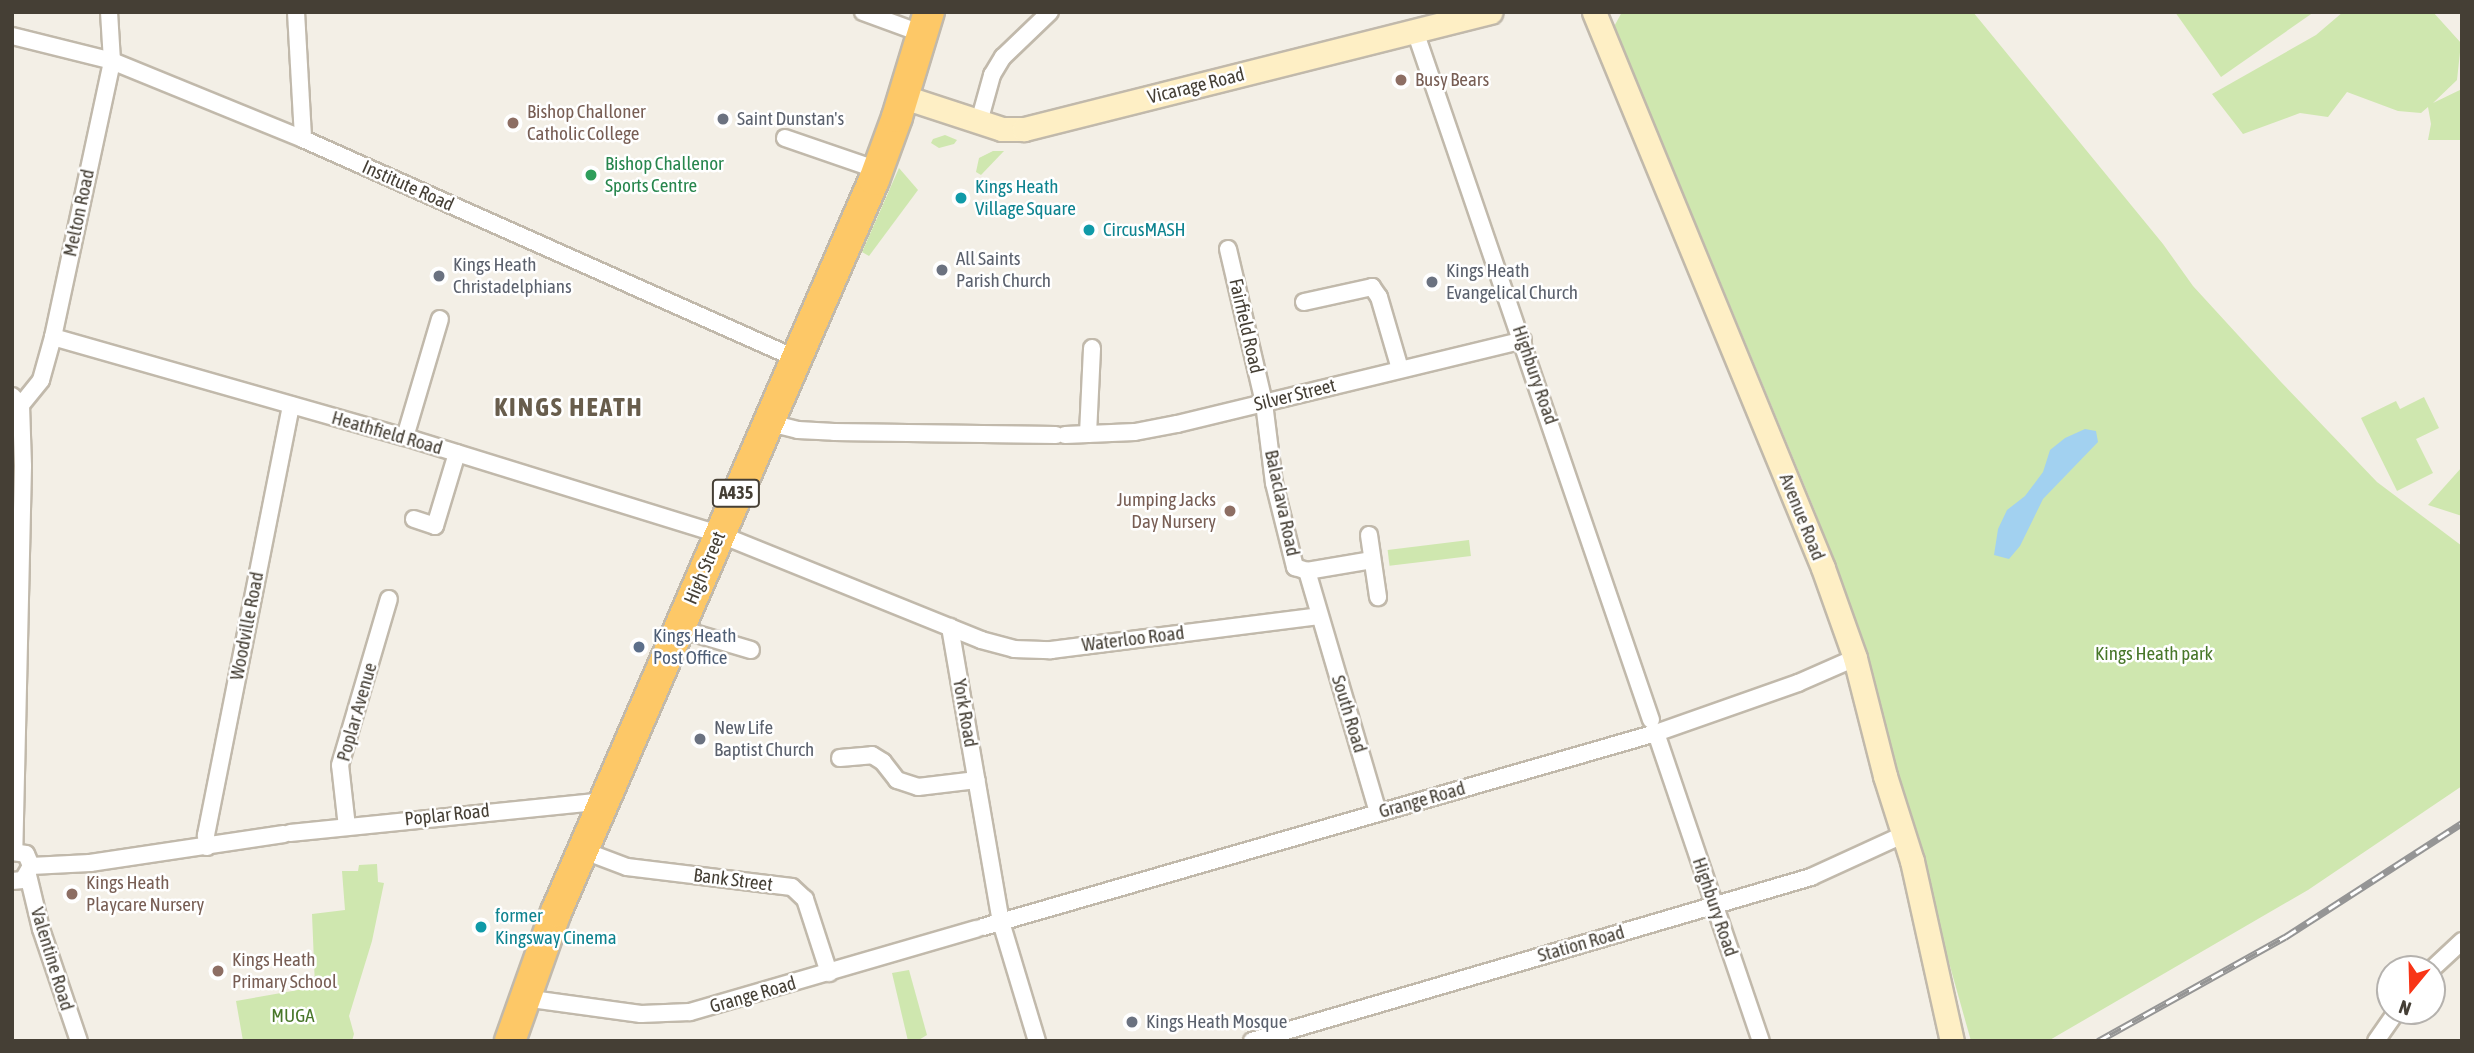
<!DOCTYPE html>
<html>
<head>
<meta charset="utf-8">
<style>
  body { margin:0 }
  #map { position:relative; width:2474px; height:1053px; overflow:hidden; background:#f3efe6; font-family:"Asap Condensed",sans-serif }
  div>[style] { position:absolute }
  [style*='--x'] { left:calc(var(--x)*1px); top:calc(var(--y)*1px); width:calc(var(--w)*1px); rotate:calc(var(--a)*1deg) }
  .green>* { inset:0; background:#cfe7af; transform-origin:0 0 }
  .water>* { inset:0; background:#a2d1f0 }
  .roads { filter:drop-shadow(2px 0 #c1b9ab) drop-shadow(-2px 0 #c1b9ab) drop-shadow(0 2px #c1b9ab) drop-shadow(0 -2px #c1b9ab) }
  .street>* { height:16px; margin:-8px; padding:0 8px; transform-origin:8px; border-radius:8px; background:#fff }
  .secondary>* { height:23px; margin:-11.5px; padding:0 11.5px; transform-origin:11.5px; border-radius:11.5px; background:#feefc5 }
  .highway>* { height:30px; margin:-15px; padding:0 15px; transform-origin:15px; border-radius:15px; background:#fdc867 }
  .rail>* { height:7px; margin-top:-3.5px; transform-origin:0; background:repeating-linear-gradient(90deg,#fff 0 13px,#959595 0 26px); box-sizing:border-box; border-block:2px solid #959595 }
  .dots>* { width:19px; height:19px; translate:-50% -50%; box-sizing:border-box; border:4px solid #fff; border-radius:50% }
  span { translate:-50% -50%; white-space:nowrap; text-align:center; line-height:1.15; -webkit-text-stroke:5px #fff; paint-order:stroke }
  .shield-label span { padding:2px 5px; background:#fff; border:2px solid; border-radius:5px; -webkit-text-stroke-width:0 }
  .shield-label { font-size:18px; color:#453f35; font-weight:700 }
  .education-label { font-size:19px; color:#785e54 }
  .left { translate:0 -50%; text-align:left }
  .right { translate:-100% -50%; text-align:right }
  .street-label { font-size:19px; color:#453f35 }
  .worship-label { font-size:19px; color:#5b616d }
  .leisure-label { font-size:19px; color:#27864d }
  .culture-label { font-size:19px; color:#0d838f }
  .service-label { font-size:19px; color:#4e5e75 }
  .park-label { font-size:19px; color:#487729 }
  .district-label { font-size:26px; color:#685d4c; font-weight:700; letter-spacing:2px }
  .frame { position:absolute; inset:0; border:14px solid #453f35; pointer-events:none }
  .north { position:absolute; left:2376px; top:955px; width:70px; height:70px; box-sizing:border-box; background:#fff; border:2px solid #b5b2ae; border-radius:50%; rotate:199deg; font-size:19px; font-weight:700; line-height:28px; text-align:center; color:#453f35 }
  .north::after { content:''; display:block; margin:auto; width:24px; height:32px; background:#f83517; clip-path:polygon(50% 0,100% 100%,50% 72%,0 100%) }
</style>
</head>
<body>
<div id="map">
  <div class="green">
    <i style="clip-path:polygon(1622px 12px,1973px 12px,2163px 244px,2193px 286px,2281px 382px,2377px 482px,2462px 546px,2462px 786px,2308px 890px,2048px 1041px,1971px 1041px,1847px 599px,1815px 511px,1703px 240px,1611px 32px)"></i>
    <i style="clip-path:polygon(2175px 12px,2314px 12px,2221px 77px)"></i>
    <i style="clip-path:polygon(2343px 12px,2433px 12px,2461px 43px,2457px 80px,2433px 103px,2462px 89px,2462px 140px,2428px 140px,2431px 124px,2428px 107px,2421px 113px,2398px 111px,2347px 92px,2328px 117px,2300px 113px,2243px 134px,2212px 94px,2316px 35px)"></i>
    <i style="clip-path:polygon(945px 135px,957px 140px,954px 144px,939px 148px,931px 143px,933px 139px)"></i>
    <i style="clip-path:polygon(993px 151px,1004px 151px,981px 175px,976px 172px,979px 158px)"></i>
    <i style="clip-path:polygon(899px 168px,918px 190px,869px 256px,862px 252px)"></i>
    <i style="clip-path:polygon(2424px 397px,2439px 428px,2416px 439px,2433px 473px,2397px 491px,2361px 418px,2396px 401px,2400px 409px)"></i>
    <i style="clip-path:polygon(2462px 467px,2462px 516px,2428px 505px)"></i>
    <i style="left:1469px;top:540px;width:16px;height:82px;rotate:83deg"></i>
    <i style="clip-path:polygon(377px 864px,378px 882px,384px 883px,372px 941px,349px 1016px,354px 1034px,352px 1041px,243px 1041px,236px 1001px,315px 987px,312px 914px,345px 910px,342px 871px,358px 871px,359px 865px)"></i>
    <i style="clip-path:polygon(909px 970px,927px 1035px,917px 1041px,908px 1041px,892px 973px)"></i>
  </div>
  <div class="water">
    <i style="clip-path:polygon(2085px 429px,2096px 431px,2098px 442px,2043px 499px,2020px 546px,2009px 559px,1994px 555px,1998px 529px,2007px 510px,2025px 496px,2043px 472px,2050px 450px,2065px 438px)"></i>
  </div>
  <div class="roads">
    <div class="street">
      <i style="--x:296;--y:12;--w:127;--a:86.8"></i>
      <i style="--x:863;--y:12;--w:64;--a:20.1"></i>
      <i style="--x:1415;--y:31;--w:728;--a:71.09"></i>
      <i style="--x:12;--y:36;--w:103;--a:14"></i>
      <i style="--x:112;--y:61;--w:206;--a:22.2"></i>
      <i style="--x:303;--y:139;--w:539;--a:23.99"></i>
      <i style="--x:979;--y:122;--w:49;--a:-74.5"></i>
      <i style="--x:992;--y:75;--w:21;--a:-59"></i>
      <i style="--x:1003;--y:57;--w:65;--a:-43.8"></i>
      <i style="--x:785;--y:138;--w:98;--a:19"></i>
      <i style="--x:1228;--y:249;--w:158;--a:76.8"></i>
      <i style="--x:1264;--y:403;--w:81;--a:82.9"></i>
      <i style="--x:1274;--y:483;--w:87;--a:76"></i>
      <i style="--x:1295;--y:567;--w:13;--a:18"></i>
      <i style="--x:1307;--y:571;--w:66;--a:-9.6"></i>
      <i style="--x:1304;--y:302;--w:70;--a:-12.4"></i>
      <i style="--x:1372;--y:287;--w:12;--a:55"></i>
      <i style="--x:1379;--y:297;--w:75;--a:73.7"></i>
      <i style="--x:53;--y:337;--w:366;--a:15.9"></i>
      <i style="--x:405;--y:437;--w:329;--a:17.2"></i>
      <i style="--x:719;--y:534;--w:283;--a:22"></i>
      <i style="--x:981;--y:640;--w:34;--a:15"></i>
      <i style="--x:1014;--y:649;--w:37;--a:2"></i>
      <i style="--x:1051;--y:650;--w:270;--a:-7.2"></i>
      <i style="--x:12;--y:396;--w:13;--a:45"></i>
      <i style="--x:21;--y:405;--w:61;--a:88.1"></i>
      <i style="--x:23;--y:466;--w:385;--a:91.3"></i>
      <i style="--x:21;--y:405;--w:32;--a:-51"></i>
      <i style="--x:41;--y:380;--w:45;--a:-74.4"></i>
      <i style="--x:53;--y:337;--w:282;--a:-77.9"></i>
      <i style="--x:112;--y:61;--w:49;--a:-93.5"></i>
      <i style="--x:766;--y:422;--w:33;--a:14"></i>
      <i style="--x:798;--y:430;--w:36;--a:3"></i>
      <i style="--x:834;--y:432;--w:222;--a:0.8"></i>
      <i style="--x:1088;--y:434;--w:86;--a:-87.3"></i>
      <i style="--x:1065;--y:435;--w:70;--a:-2.5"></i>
      <i style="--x:1135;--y:432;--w:43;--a:-10.8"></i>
      <i style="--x:1177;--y:424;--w:356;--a:-13.6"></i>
      <i style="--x:405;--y:437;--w:123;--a:-73.5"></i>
      <i style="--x:414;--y:519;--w:22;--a:18"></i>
      <i style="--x:435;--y:526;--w:76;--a:-73.2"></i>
      <i style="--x:1369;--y:535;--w:63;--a:81.7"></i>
      <i style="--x:1307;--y:571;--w:252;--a:73.6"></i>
      <i style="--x:950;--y:627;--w:299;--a:80.2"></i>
      <i style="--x:1001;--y:922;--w:124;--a:73.2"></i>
      <i style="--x:680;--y:629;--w:74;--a:16.5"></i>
      <i style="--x:1656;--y:733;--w:325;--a:71.2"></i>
      <i style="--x:840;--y:758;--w:32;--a:-5"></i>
      <i style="--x:872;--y:755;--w:13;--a:32"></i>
      <i style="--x:883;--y:762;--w:23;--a:52"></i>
      <i style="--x:897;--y:780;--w:22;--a:18"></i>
      <i style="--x:918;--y:787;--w:59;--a:-6.8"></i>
      <i style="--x:347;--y:827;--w:62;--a:-96.4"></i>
      <i style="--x:340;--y:765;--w:173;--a:-73.6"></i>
      <i style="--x:290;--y:833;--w:317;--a:-5.8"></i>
      <i style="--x:207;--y:847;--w:12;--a:-95"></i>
      <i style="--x:206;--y:835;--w:438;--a:-78.8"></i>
      <i style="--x:582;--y:850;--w:48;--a:20.7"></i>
      <i style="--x:627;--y:867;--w:166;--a:6.9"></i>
      <i style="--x:792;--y:887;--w:18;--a:43"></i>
      <i style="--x:805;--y:899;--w:78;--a:72"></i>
      <i style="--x:12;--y:852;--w:14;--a:8"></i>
      <i style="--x:26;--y:854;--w:13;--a:67"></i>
      <i style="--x:31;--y:866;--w:16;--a:120"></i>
      <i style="--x:23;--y:880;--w:11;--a:175"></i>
      <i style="--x:31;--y:866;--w:59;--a:-2.9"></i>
      <i style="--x:90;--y:863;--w:196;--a:-8.5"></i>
      <i style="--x:28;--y:875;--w:56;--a:76.5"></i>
      <i style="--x:41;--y:929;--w:118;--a:71.3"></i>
      <i style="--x:983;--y:927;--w:700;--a:-16.08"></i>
      <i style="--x:1656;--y:733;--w:151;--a:-19.4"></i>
      <i style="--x:1798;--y:683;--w:62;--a:-23.7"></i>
      <i style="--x:2432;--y:969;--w:41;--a:-43"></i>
      <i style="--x:524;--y:998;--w:118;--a:7.8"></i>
      <i style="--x:641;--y:1014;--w:49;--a:-2.3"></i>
      <i style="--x:690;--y:1012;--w:298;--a:-16.2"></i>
      <i style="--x:1252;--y:1041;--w:583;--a:-16.35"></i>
      <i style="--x:1811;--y:877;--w:103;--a:-24.6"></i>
      <i style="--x:2376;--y:1041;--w:37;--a:-55"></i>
    </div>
    <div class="secondary">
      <i style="--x:1594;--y:12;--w:601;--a:67.61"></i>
      <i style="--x:1823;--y:568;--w:96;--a:70.4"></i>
      <i style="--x:1855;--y:658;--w:122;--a:75.7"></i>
      <i style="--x:1885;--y:776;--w:89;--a:72.4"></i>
      <i style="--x:1912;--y:861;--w:184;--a:77.5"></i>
      <i style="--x:904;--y:97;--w:103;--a:18.1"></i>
      <i style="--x:1002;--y:129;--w:22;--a:0"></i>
      <i style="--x:1024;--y:129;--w:481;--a:-14.1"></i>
    </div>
    <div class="highway">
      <i style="--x:510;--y:1041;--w:137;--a:-70.4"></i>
      <i style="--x:556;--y:912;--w:798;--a:-66.52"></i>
      <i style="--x:874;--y:180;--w:67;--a:-69.9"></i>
      <i style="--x:897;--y:117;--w:110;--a:-73.1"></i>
    </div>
  </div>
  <div class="rail">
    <i style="--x:2098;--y:1041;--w:214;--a:-29.1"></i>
    <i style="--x:2285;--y:937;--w:211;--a:-32.8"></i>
  </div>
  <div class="dots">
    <i style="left:1401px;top:80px;background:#8d6e63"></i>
    <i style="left:723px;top:119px;background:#6b7280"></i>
    <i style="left:513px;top:123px;background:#8d6e63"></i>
    <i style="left:591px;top:175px;background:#2e9e5b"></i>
    <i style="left:961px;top:198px;background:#0f9aa8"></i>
    <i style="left:1089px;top:230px;background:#0f9aa8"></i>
    <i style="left:942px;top:270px;background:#6b7280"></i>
    <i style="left:439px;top:276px;background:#6b7280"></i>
    <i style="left:1432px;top:282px;background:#6b7280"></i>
    <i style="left:1230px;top:511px;background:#8d6e63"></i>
    <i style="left:639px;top:647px;background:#5c6f8a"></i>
    <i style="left:700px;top:739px;background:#6b7280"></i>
    <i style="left:72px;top:894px;background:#8d6e63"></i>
    <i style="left:481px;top:927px;background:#0f9aa8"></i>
    <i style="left:218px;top:971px;background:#8d6e63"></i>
    <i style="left:1132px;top:1022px;background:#6b7280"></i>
  </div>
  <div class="shield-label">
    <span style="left:736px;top:493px">A435</span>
  </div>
  <div class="education-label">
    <span class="left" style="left:1415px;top:80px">Busy Bears</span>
    <span class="left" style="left:527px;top:123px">Bishop Challoner<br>Catholic College</span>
    <span class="right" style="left:1216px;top:511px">Jumping Jacks<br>Day Nursery</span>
    <span class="left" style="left:86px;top:894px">Kings Heath<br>Playcare Nursery</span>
    <span class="left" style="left:232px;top:971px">Kings Heath<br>Primary School</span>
  </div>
  <div class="street-label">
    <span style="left:1196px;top:86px;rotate:-14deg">Vicarage Road</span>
    <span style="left:408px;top:186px;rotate:24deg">Institute Road</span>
    <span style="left:79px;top:213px;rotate:-78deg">Melton Road</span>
    <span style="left:1246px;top:326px;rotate:77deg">Fairfield Road</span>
    <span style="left:1535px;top:375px;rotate:71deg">Highbury Road</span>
    <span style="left:1295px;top:395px;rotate:-14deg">Silver Street</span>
    <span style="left:387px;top:433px;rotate:16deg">Heathfield Road</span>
    <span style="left:1282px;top:503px;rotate:78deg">Balaclava Road</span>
    <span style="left:1802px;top:517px;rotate:68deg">Avenue Road</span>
    <span style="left:705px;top:568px;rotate:-67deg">High Street</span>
    <span style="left:247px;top:626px;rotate:-79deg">Woodville Road</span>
    <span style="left:1133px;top:639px;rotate:-7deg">Waterloo Road</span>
    <span style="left:357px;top:712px;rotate:-74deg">Poplar Avenue</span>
    <span style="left:965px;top:713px;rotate:80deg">York Road</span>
    <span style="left:1349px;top:714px;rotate:73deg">South Road</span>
    <span style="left:1422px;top:800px;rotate:-16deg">Grange Road</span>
    <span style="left:447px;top:815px;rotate:-6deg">Poplar Road</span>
    <span style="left:733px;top:880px;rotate:7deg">Bank Street</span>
    <span style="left:1715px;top:907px;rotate:71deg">Highbury Road</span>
    <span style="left:1581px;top:944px;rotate:-16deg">Station Road</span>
    <span style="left:52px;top:959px;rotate:73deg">Valentine Road</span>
    <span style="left:753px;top:995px;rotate:-16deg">Grange Road</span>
  </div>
  <div class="worship-label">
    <span class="left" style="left:737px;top:119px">Saint Dunstan's</span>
    <span class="left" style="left:956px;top:270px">All Saints<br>Parish Church</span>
    <span class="left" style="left:453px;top:276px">Kings Heath<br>Christadelphians</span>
    <span class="left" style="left:1446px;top:282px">Kings Heath<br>Evangelical Church</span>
    <span class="left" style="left:714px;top:739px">New Life<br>Baptist Church</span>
    <span class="left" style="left:1146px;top:1022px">Kings Heath Mosque</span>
  </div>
  <div class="leisure-label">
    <span class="left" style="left:605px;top:175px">Bishop Challenor<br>Sports Centre</span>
  </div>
  <div class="culture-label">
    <span class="left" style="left:975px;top:198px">Kings Heath<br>Village Square</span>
    <span class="left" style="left:1103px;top:230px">CircusMASH</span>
    <span class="left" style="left:495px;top:927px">former<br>Kingsway Cinema</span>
  </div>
  <div class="service-label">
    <span class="left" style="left:653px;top:647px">Kings Heath<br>Post Office</span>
  </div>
  <div class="park-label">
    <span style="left:2154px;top:654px">Kings Heath park</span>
    <span style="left:293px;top:1016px">MUGA</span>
  </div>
  <div class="district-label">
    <span style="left:569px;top:408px">KINGS HEATH</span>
  </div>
  <div class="frame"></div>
  <div class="north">N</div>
</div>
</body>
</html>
